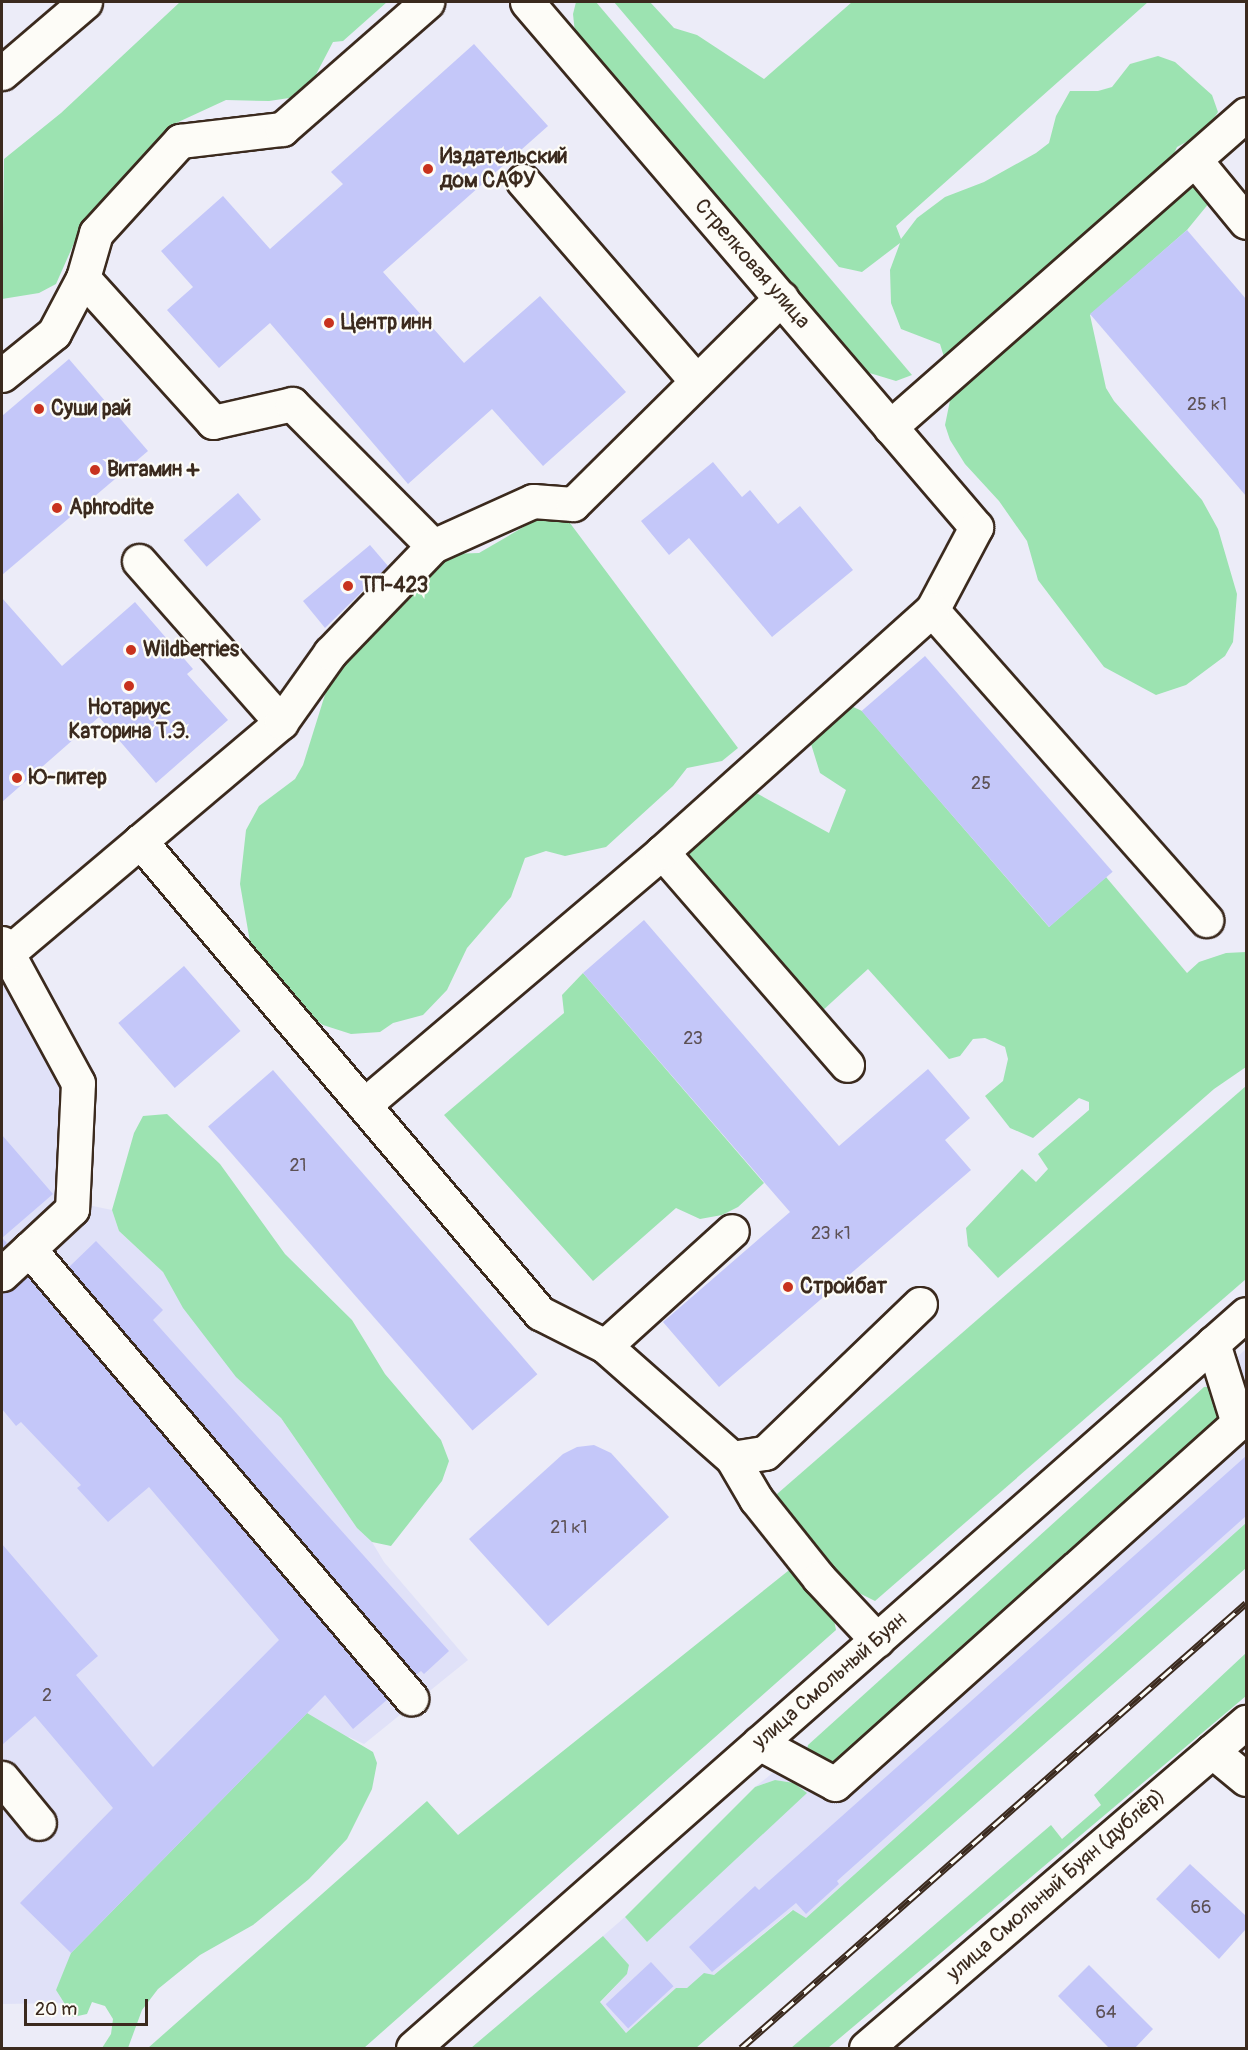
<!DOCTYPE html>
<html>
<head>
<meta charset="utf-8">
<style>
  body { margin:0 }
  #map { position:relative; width:1248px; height:2050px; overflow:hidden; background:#ececf8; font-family:Pangolin,sans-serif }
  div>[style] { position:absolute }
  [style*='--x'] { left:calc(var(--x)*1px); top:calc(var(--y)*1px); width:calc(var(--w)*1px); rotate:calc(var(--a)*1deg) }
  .built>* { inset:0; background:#e0e1f8 }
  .green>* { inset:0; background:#9ce3b1 }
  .building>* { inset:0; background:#c4c7f9; transform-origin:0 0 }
  .roads { filter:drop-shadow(2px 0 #3b2a1e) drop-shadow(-2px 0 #3b2a1e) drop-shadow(0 2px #3b2a1e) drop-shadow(0 -2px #3b2a1e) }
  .minor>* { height:33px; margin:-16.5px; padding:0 16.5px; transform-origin:16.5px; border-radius:16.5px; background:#fdfcf7 }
  .major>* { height:33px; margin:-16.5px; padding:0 16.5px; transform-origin:16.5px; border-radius:16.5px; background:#fdfcf7 }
  .rail>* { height:7px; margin-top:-3.5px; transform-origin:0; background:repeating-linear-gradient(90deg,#fdfcf7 0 14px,#3b2a1e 0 28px); box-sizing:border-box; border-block:2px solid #3b2a1e }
  .dots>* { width:16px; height:16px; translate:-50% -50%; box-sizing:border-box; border:3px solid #fdfcf7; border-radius:50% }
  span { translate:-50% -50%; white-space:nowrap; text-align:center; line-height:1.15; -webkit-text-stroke:4.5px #fdfcf7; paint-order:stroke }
  .number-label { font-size:18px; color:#5d5155 }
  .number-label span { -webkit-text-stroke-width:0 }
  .poi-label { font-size:21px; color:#3b2a1e; font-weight:700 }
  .left { translate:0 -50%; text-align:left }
  .street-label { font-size:21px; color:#3b2a1e }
  .frame { position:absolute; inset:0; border:3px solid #3b2a1e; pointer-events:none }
  .scale { position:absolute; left:24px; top:1999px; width:124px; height:27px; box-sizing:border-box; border:3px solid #3b2a1e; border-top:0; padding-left:8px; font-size:18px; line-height:21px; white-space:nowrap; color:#3b2a1e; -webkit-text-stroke:4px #fdfcf7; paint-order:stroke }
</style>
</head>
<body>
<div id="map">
  <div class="built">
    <i style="clip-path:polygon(2px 972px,67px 1087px,64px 1200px,112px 1210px,119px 1231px,163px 1272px,195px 1323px,281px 1418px,357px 1528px,372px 1542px,384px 1562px,468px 1660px,364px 1744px,349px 1737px,72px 1953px,56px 1990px,64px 2003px,2px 2004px)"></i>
    <i style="clip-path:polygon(1246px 1349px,1246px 1523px,806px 1918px,792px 1910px,714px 1975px,687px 1988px,676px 1988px,626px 2033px,600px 2003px,627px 1974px,629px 1965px,603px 1936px,625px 1917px,647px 1942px,794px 1783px,775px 1780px,755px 1787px,808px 1745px,807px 1752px,1210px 1387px,1204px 1387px)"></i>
  </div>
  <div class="green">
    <i style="clip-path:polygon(180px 2px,387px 2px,343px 41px,333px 42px,311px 84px,296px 97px,269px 101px,226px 100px,174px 124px,79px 232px,56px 284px,39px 293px,2px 299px,4px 159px,61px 113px)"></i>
    <i style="clip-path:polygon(576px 2px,596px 2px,912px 375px,896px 381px,863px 371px,575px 33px,573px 14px)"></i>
    <i style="clip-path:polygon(614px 2px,650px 2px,674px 28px,697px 35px,764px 79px,852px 2px,1148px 2px,896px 226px,901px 239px,917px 218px,945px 197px,984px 182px,1036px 153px,1049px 143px,1056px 116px,1070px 91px,1098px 91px,1112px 87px,1130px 64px,1158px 56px,1175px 62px,1212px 95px,1218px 112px,1205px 132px,1177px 147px,1170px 162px,1201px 180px,1232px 175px,1187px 230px,1090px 315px,1106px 388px,1114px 401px,1202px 500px,1218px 529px,1237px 594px,1233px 642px,1225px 656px,1186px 685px,1156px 695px,1104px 667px,1038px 580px,1027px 541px,999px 501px,965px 464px,950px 440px,945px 425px,953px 386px,940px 344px,901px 329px,891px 303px,890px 270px,900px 243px,862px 272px,839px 267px)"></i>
    <i style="clip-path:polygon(558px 507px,738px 748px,722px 761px,687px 768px,673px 786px,606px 847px,565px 856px,546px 851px,525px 858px,511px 897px,467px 948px,447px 990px,423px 1015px,393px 1023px,380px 1032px,351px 1034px,323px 1025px,301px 1010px,250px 942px,240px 884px,246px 830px,259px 806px,295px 779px,303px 765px,333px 669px,393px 605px,449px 554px,479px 553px)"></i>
    <i style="clip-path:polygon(849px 705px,862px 711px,1049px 927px,1106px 877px,1187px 973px,1199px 962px,1226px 953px,1246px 952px,1246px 1067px,1214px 1089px,998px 1278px,968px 1246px,966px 1228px,1022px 1169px,1036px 1182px,1048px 1169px,1038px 1154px,1089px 1110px,1089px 1102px,1079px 1098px,1033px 1138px,1010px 1128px,985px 1096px,1003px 1081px,1008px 1059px,1005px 1047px,985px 1038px,973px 1039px,960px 1056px,949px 1059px,868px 969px,821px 1012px,679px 847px,749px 789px,829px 833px,846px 790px,820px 773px,811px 744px)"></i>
    <i style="clip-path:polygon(583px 973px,764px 1183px,738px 1207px,722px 1215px,700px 1219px,676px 1208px,593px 1281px,444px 1115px,564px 1013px,562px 995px)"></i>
    <i style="clip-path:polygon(1246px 1086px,1246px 1279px,875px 1601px,855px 1591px,779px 1507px,777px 1494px)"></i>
    <i style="clip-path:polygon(167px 1114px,220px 1164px,285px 1254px,352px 1320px,385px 1374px,441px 1440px,449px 1461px,442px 1481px,391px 1546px,372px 1542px,357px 1528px,281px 1418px,236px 1377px,183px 1308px,163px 1272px,119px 1231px,112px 1210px,134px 1133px,143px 1116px)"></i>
    <i style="clip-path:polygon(1204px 1387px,1210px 1387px,1223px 1417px,833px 1765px,807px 1752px,808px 1745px)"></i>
    <i style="clip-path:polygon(1246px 1523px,1246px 1568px,696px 2048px,471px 2048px,603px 1936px,629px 1965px,627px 1974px,600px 2002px,626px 2033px,676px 1988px,687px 1988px,704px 1973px,714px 1975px,793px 1910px,806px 1918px)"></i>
    <i style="clip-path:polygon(793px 1567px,833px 1615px,836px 1630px,364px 2048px,148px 2048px,427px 1801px,458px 1835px)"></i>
    <i style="clip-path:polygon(1246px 1653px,1246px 1696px,828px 2048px,791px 2048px,1051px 1825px,1062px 1839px,1101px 1805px,1094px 1795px)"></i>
    <i style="clip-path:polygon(307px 1713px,373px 1752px,377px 1763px,372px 1789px,347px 1839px,309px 1879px,253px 1925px,200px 1955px,158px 1989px,142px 2010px,128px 2048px,102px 2048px,111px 2034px,113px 2019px,105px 2006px,92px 2002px,87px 2014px,73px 2017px,56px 1990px,71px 1953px)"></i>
    <i style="clip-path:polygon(775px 1780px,794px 1783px,807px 1793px,647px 1942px,625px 1917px,755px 1787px)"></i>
  </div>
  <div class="building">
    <i style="clip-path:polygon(474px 44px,548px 126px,383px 272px,464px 363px,540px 296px,626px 392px,543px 466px,492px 409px,408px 484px,270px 323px,219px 368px,167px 310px,193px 287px,161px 251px,223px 196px,270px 249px,343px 184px,331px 172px)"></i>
    <i style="clip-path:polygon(1187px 230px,1246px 299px,1246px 496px,1090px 314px)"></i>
    <i style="clip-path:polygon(69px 359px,148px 451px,2px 575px,2px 416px)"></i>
    <i style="clip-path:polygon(713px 462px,742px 497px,750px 490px,778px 524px,800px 506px,853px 570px,772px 637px,689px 538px,669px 555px,641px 521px)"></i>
    <i style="left:238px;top:493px;width:35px;height:72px;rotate:49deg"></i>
    <i style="clip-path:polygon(370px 545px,388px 566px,325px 628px,303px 601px)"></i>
    <i style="clip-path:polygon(2px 598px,62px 666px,135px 602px,193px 669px,187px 674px,228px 720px,156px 783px,99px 717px,2px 802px)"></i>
    <i style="left:925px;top:656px;width:286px;height:84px;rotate:49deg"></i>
    <i style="clip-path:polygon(644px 920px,839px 1146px,928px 1069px,970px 1118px,945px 1140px,971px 1170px,719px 1387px,663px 1322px,790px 1212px,583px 973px)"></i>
    <i style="left:184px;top:966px;width:86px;height:87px;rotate:49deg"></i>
    <i style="left:273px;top:1070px;width:403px;height:86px;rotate:49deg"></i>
    <i style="clip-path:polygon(2px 1135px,53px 1194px,2px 1238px,7px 1243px,2px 1249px)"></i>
    <i style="clip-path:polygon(96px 1241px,163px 1310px,153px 1320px,449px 1651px,424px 1674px,421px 1671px,416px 1675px,69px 1267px)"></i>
    <i style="clip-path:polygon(27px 1276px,388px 1699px,353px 1729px,325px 1695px,71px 1953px,20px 1903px,113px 1808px,35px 1716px,2px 1745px,2px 1544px,98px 1656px,76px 1675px,153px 1767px,279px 1640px,149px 1487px,108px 1522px,77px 1488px,81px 1485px,21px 1422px,16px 1426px,2px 1409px,2px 1292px,14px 1288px)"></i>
    <i style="clip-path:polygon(594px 1445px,611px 1453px,669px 1517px,548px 1626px,469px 1539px,563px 1454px,577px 1447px)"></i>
    <i style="clip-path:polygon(1246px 1456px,1246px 1516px,837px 1881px,839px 1884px,806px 1914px,796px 1903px,712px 1972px,689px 1947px,755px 1886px,759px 1890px)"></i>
    <i style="clip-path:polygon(1190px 1864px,1246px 1916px,1246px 1929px,1219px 1959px,1156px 1899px)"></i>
    <i style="left:651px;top:1962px;width:33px;height:62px;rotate:47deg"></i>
    <i style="clip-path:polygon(1089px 1965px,1153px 2029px,1134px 2049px,1110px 2049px,1058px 1996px)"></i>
  </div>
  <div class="roads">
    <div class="minor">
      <i style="--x:527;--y:2;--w:691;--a:49.46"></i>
      <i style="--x:976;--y:527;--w:94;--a:117.9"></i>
      <i style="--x:932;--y:610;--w:414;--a:48.5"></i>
      <i style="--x:1195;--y:160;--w:80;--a:50.6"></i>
      <i style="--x:523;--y:181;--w:264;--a:49.1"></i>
      <i style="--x:83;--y:278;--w:194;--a:47.9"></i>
      <i style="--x:213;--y:422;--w:81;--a:-12.8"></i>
      <i style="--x:292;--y:404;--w:200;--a:45.2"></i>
      <i style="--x:2;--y:375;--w:67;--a:-38.9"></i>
      <i style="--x:54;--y:333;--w:62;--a:-62.2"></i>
      <i style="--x:83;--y:278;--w:47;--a:-73.9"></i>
      <i style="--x:96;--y:233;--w:125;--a:-47.6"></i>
      <i style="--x:180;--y:141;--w:103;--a:-6.7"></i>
      <i style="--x:282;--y:129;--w:193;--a:-41.2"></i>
      <i style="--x:890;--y:427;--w:474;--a:-41.3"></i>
      <i style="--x:139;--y:561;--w:215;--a:48.6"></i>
      <i style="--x:140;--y:841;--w:619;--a:49.72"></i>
      <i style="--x:540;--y:1313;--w:73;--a:26.9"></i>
      <i style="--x:605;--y:1346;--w:171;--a:-42.2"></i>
      <i style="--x:662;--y:852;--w:282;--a:49"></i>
      <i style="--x:2;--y:943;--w:159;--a:61.5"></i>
      <i style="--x:78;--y:1083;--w:126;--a:92.7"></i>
      <i style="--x:72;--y:1209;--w:96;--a:137.1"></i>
      <i style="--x:9;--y:952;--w:356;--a:-40.2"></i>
      <i style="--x:281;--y:722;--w:85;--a:-54.6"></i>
      <i style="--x:330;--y:653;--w:149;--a:-46.1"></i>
      <i style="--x:433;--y:546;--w:110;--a:-24.2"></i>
      <i style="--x:533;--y:501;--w:40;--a:4.3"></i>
      <i style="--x:573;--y:504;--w:293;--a:-44.7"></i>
      <i style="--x:364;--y:1105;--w:391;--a:-40.3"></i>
      <i style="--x:662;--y:852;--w:363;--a:-41.9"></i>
      <i style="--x:29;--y:1249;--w:590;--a:49.61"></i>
      <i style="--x:605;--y:1346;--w:169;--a:41.4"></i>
      <i style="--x:732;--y:1458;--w:33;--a:-9"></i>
      <i style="--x:765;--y:1453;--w:215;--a:-43.9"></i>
      <i style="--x:732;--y:1458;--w:48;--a:59.7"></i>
      <i style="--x:756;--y:1499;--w:101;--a:51.4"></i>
      <i style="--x:819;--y:1578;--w:85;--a:46.9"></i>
      <i style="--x:759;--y:1743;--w:86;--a:28.3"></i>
      <i style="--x:835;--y:1784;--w:541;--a:-41.85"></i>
      <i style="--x:1238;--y:1423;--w:84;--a:-107.4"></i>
      <i style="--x:1212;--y:1751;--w:44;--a:39.5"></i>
      <i style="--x:2;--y:1778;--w:58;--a:50.6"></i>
      <i style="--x:866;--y:2048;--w:501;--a:-40.63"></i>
    </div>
    <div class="major">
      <i style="--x:2;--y:73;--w:109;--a:-40.5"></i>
      <i style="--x:413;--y:2048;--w:1110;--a:-41.38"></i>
    </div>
  </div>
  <div class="rail">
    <i style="--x:741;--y:2048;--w:673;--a:-41.39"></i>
  </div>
  <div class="dots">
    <i style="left:428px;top:169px;background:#c8321e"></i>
    <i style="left:329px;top:323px;background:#c8321e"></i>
    <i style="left:39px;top:409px;background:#c8321e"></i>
    <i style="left:95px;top:470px;background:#c8321e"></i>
    <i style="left:57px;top:508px;background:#c8321e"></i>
    <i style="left:348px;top:586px;background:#c8321e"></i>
    <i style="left:131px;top:650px;background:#c8321e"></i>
    <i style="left:129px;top:686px;background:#c8321e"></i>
    <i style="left:17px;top:778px;background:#c8321e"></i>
    <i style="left:788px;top:1287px;background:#c8321e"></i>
  </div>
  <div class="number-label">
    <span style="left:1207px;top:405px">25 к1</span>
    <span style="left:981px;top:784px">25</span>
    <span style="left:693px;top:1039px">23</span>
    <span style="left:298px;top:1166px">21</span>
    <span style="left:831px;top:1234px">23 к1</span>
    <span style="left:569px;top:1528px">21 к1</span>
    <span style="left:47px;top:1696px">2</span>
    <span style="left:1201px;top:1908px">66</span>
    <span style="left:1106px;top:2013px">64</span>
  </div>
  <div class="poi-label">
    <span class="left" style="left:440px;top:169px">Издательский<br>дом САФУ</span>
    <span class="left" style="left:341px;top:323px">Центр инн</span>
    <span class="left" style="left:51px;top:409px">Суши рай</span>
    <span class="left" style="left:107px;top:470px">Витамин +</span>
    <span class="left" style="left:69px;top:508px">Aphrodite</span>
    <span class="left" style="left:360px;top:586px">ТП-423</span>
    <span class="left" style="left:143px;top:650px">Wildberries</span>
    <span style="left:129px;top:720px">Нотариус<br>Каторина Т.Э.</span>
    <span class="left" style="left:29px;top:778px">Ю-питер</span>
    <span class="left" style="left:800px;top:1287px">Стройбат</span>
  </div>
  <div class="street-label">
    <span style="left:752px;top:264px;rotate:49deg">Стрелковая улица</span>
    <span style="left:830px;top:1681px;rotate:-41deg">улица Смольный Буян</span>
    <span style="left:1056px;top:1885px;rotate:-41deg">улица Смольный Буян (дублёр)</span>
  </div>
  <div class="frame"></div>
  <div class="scale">20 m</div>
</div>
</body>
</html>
